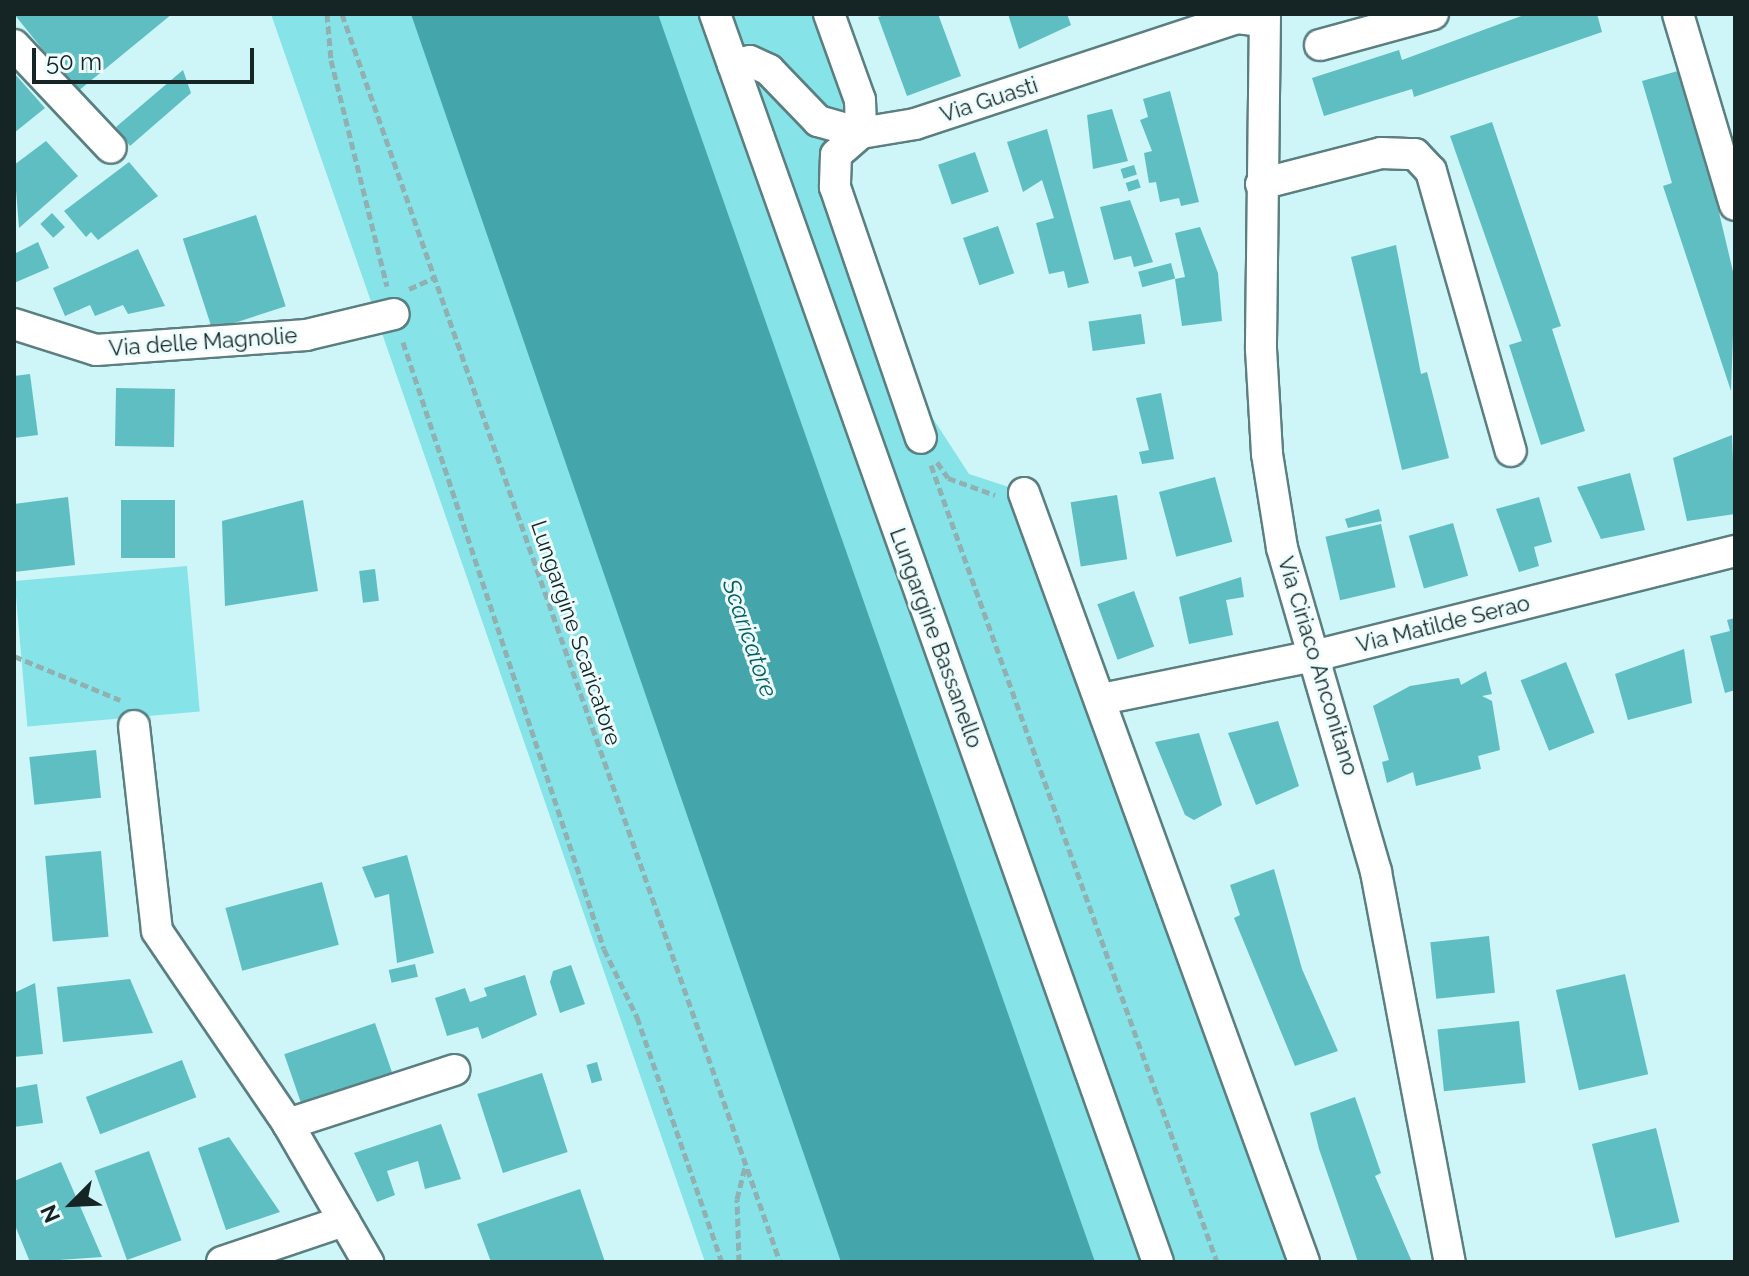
<!DOCTYPE html>
<html>
<head>
<meta charset="utf-8">
<style>
  body { margin:0 }
  #map { position:relative; width:1749px; height:1276px; overflow:hidden; background:#cef5f7; font-family:Raleway,sans-serif }
  div>[style] { position:absolute }
  [style*='--x'] { left:calc(var(--x)*1px); top:calc(var(--y)*1px); width:calc(var(--w)*1px); rotate:calc(var(--a)*1deg) }
  .green>* { inset:0; background:#86e3e8; transform-origin:0 0 }
  .water>* { inset:0; background:#44a5aa }
  .building>* { inset:0; background:#5fbec2; transform-origin:0 0 }
  .path>* { height:5px; margin-top:-2.5px; transform-origin:0; background:repeating-linear-gradient(90deg,#91b0b2 0 8px,transparent 0 12px) }
  .roads { filter:drop-shadow(2px 0 #5b7f80) drop-shadow(-2px 0 #5b7f80) drop-shadow(0 2px #5b7f80) drop-shadow(0 -2px #5b7f80) }
  .minor>* { height:30px; margin:-15px; padding:0 15px; transform-origin:15px; border-radius:15px; background:#fff }
  span { translate:-50% -50%; white-space:nowrap; text-align:center; line-height:1.15; -webkit-text-stroke:6px #eefdfe; paint-order:stroke }
  .street-label { font-size:22px; color:#152425 }
  .water-label { font-size:24px; color:#065d60; font-style:italic }
  .frame { position:absolute; inset:0; border:16px solid #152425; pointer-events:none }
  .north { position:absolute; left:32px; top:1164px; width:80px; height:80px; -webkit-text-stroke:6px #eefdfe; paint-order:stroke; rotate:246deg; font-size:22px; font-weight:700; line-height:32px; text-align:center; color:#152425 }
  .north::after { content:''; display:block; margin:auto; width:28px; height:36px; background:#152425; clip-path:polygon(50% 0,100% 100%,50% 72%,0 100%) }
  .scale { position:absolute; left:32px; top:48px; width:222px; height:36px; box-sizing:border-box; border:4px solid #152425; border-top:0; padding-left:10px; font-size:24px; line-height:28px; white-space:nowrap; color:#152425; -webkit-text-stroke:6px #eefdfe; paint-order:stroke }
</style>
</head>
<body>
<div id="map">
  <div class="green">
    <i style="clip-path:polygon(271px 14px,812px 14px,846px 103px,829px 144px,930px 414px,969px 474px,1018px 490px,1303px 1262px,705px 1262px)"></i>
    <i style="left:187px;top:566px;width:146px;height:173px;rotate:85deg"></i>
  </div>
  <div class="water">
    <i style="clip-path:polygon(411px 14px,658px 14px,1095px 1262px,841px 1262px)"></i>
  </div>
  <div class="building">
    <i style="clip-path:polygon(14px 14px,172px 14px,77px 92px)"></i>
    <i style="clip-path:polygon(888px 14px,938px 14px,961px 76px,907px 96px,878px 17px)"></i>
    <i style="clip-path:polygon(1008px 14px,1067px 14px,1071px 25px,1019px 49px)"></i>
    <i style="clip-path:polygon(1527px 14px,1597px 14px,1602px 32px,1414px 97px,1412px 89px,1324px 116px,1312px 78px,1399px 50px,1402px 60px)"></i>
    <i style="clip-path:polygon(1685px 69px,1735px 280px,1731px 391px,1663px 186px,1672px 183px,1642px 81px)"></i>
    <i style="clip-path:polygon(183px 70px,191px 93px,130px 146px,116px 127px)"></i>
    <i style="clip-path:polygon(14px 73px,45px 108px,14px 133px)"></i>
    <i style="clip-path:polygon(1170px 91px,1199px 202px,1181px 206px,1179px 198px,1160px 202px,1156px 182px,1149px 183px,1144px 153px,1152px 151px,1140px 120px,1148px 117px,1143px 99px)"></i>
    <i style="clip-path:polygon(1112px 109px,1128px 161px,1093px 169px,1087px 115px)"></i>
    <i style="clip-path:polygon(1492px 122px,1561px 326px,1552px 329px,1585px 431px,1541px 445px,1509px 345px,1522px 341px,1450px 136px)"></i>
    <i style="clip-path:polygon(1047px 129px,1089px 283px,1068px 288px,1064px 271px,1049px 274px,1036px 223px,1054px 218px,1042px 180px,1023px 192px,1007px 142px)"></i>
    <i style="clip-path:polygon(46px 141px,78px 176px,19px 228px,14px 165px)"></i>
    <i style="left:975px;top:152px;width:42px;height:39px;rotate:71deg"></i>
    <i style="clip-path:polygon(129px 162px,158px 196px,98px 240px,91px 232px,86px 237px,64px 211px)"></i>
    <i style="left:1134px;top:165px;width:10px;height:14px;rotate:73deg"></i>
    <i style="left:1138px;top:179px;width:9px;height:13px;rotate:72deg"></i>
    <i style="clip-path:polygon(1130px 200px,1153px 262px,1134px 267px,1131px 256px,1114px 260px,1100px 207px)"></i>
    <i style="left:52px;top:213px;width:19px;height:16px;rotate:47deg"></i>
    <i style="left:256px;top:215px;width:96px;height:77px;rotate:72deg"></i>
    <i style="left:998px;top:226px;width:50px;height:37px;rotate:71deg"></i>
    <i style="clip-path:polygon(1200px 227px,1218px 273px,1222px 321px,1182px 326px,1175px 279px,1185px 277px,1175px 233px)"></i>
    <i style="clip-path:polygon(38px 242px,49px 268px,14px 283px,14px 254px)"></i>
    <i style="clip-path:polygon(1396px 245px,1421px 374px,1427px 372px,1449px 458px,1402px 470px,1351px 257px)"></i>
    <i style="clip-path:polygon(138px 249px,165px 306px,128px 314px,123px 305px,95px 316px,90px 305px,65px 316px,53px 288px)"></i>
    <i style="left:1171px;top:263px;width:16px;height:34px;rotate:75deg"></i>
    <i style="left:1141px;top:314px;width:30px;height:53px;rotate:82deg"></i>
    <i style="clip-path:polygon(30px 374px,38px 435px,14px 438px,14px 376px)"></i>
    <i style="left:175px;top:389px;width:58px;height:59px;rotate:91deg"></i>
    <i style="clip-path:polygon(1161px 393px,1174px 459px,1142px 464px,1139px 452px,1149px 450px,1136px 398px)"></i>
    <i style="clip-path:polygon(1732px 435px,1735px 514px,1687px 521px,1673px 458px)"></i>
    <i style="clip-path:polygon(1630px 473px,1645px 530px,1601px 539px,1577px 487px)"></i>
    <i style="left:1215px;top:477px;width:67px;height:58px;rotate:75deg"></i>
    <i style="left:1117px;top:495px;width:65px;height:47px;rotate:81deg"></i>
    <i style="clip-path:polygon(68px 497px,75px 565px,14px 572px,14px 504px)"></i>
    <i style="clip-path:polygon(1539px 497px,1552px 542px,1534px 547px,1539px 566px,1519px 572px,1496px 509px)"></i>
    <i style="left:175px;top:500px;width:58px;height:54px;rotate:90deg"></i>
    <i style="clip-path:polygon(303px 500px,318px 591px,225px 606px,222px 521px)"></i>
    <i style="clip-path:polygon(1379px 509px,1382px 521px,1348px 528px,1345px 519px)"></i>
    <i style="left:1453px;top:523px;width:55px;height:46px;rotate:74deg"></i>
    <i style="left:1381px;top:524px;width:65px;height:57px;rotate:77deg"></i>
    <i style="left:375px;top:569px;width:32px;height:16px;rotate:83deg"></i>
    <i style="clip-path:polygon(1241px 577px,1244px 597px,1226px 600px,1233px 635px,1189px 644px,1179px 597px)"></i>
    <i style="left:1134px;top:591px;width:59px;height:39px;rotate:70deg"></i>
    <i style="clip-path:polygon(1735px 618px,1735px 690px,1725px 693px,1710px 636px,1730px 631px,1727px 620px)"></i>
    <i style="clip-path:polygon(1684px 649px,1692px 703px,1628px 720px,1615px 674px)"></i>
    <i style="left:1566px;top:662px;width:76px;height:49px;rotate:68deg"></i>
    <i style="clip-path:polygon(1486px 671px,1492px 694px,1482px 696px,1492px 701px,1500px 750px,1478px 756px,1481px 769px,1416px 786px,1413px 772px,1387px 783px,1382px 762px,1389px 760px,1373px 706px,1410px 686px,1459px 678px,1461px 685px)"></i>
    <i style="clip-path:polygon(1278px 721px,1299px 786px,1256px 805px,1228px 733px)"></i>
    <i style="clip-path:polygon(1199px 733px,1222px 805px,1194px 820px,1185px 815px,1155px 742px)"></i>
    <i style="left:96px;top:750px;width:48px;height:67px;rotate:84deg"></i>
    <i style="left:101px;top:851px;width:86px;height:56px;rotate:85deg"></i>
    <i style="clip-path:polygon(407px 855px,434px 953px,397px 963px,389px 894px,375px 898px,362px 867px)"></i>
    <i style="clip-path:polygon(1274px 869px,1302px 969px,1338px 1051px,1295px 1066px,1234px 918px,1240px 915px,1230px 885px)"></i>
    <i style="left:322px;top:882px;width:65px;height:100px;rotate:75deg"></i>
    <i style="left:1489px;top:936px;width:57px;height:59px;rotate:84deg"></i>
    <i style="left:415px;top:964px;width:13px;height:27px;rotate:77deg"></i>
    <i style="clip-path:polygon(571px 965px,585px 1004px,560px 1013px,550px 982px,553px 971px)"></i>
    <i style="left:1625px;top:974px;width:103px;height:71px;rotate:77deg"></i>
    <i style="clip-path:polygon(525px 975px,537px 1015px,482px 1039px,478px 1027px,447px 1036px,435px 998px,465px 988px,470px 1002px,487px 996px,484px 988px)"></i>
    <i style="clip-path:polygon(130px 979px,153px 1033px,63px 1042px,57px 987px)"></i>
    <i style="clip-path:polygon(35px 983px,43px 1054px,14px 1057px,14px 993px)"></i>
    <i style="left:1519px;top:1021px;width:62px;height:82px;rotate:84deg"></i>
    <i style="left:375px;top:1023px;width:54px;height:96px;rotate:71deg"></i>
    <i style="left:182px;top:1060px;width:40px;height:103px;rotate:69deg"></i>
    <i style="left:597px;top:1062px;width:19px;height:11px;rotate:74deg"></i>
    <i style="left:542px;top:1073px;width:83px;height:68px;rotate:72deg"></i>
    <i style="clip-path:polygon(37px 1084px,43px 1123px,14px 1127px,14px 1088px)"></i>
    <i style="clip-path:polygon(1355px 1097px,1381px 1173px,1375px 1176px,1412px 1262px,1358px 1262px,1319px 1149px,1310px 1113px)"></i>
    <i style="clip-path:polygon(441px 1124px,461px 1179px,425px 1189px,418px 1161px,387px 1171px,395px 1195px,377px 1202px,354px 1153px)"></i>
    <i style="left:1656px;top:1128px;width:97px;height:66px;rotate:76deg"></i>
    <i style="clip-path:polygon(229px 1137px,280px 1212px,226px 1230px,198px 1148px)"></i>
    <i style="left:149px;top:1151px;width:95px;height:58px;rotate:70deg"></i>
    <i style="clip-path:polygon(61px 1162px,102px 1257px,30px 1262px,14px 1223px,14px 1181px)"></i>
    <i style="clip-path:polygon(580px 1189px,605px 1262px,491px 1262px,477px 1224px)"></i>
  </div>
  <div class="path">
    <i style="--x:327;--y:14;--w:46;--a:85"></i>
    <i style="--x:331;--y:60;--w:233;--a:76.1"></i>
    <i style="--x:342;--y:14;--w:1323;--a:70.66"></i>
    <i style="--x:409;--y:289;--w:27;--a:-24"></i>
    <i style="--x:403;--y:342;--w:639;--a:71.68"></i>
    <i style="--x:604;--y:949;--w:76;--a:64.1"></i>
    <i style="--x:637;--y:1017;--w:259;--a:70.9"></i>
    <i style="--x:937;--y:462;--w:19;--a:55"></i>
    <i style="--x:948;--y:478;--w:50;--a:19.9"></i>
    <i style="--x:931;--y:465;--w:847;--a:70.26"></i>
    <i style="--x:14;--y:656;--w:115;--a:22.5"></i>
    <i style="--x:739;--y:1262;--w:63;--a:-91.8"></i>
    <i style="--x:737;--y:1199;--w:32;--a:-76"></i>
  </div>
  <div class="roads">
    <div class="minor">
      <i style="--x:715;--y:14;--w:1324;--a:70.46"></i>
      <i style="--x:829;--y:14;--w:91;--a:70.2"></i>
      <i style="--x:860;--y:100;--w:33;--a:88"></i>
      <i style="--x:861;--y:133;--w:33;--a:139"></i>
      <i style="--x:836;--y:155;--w:32;--a:92"></i>
      <i style="--x:835;--y:187;--w:265;--a:71.1"></i>
      <i style="--x:1265;--y:14;--w:335;--a:90.7"></i>
      <i style="--x:1261;--y:349;--w:105;--a:86.7"></i>
      <i style="--x:1267;--y:454;--w:95;--a:80.9"></i>
      <i style="--x:1282;--y:548;--w:337;--a:73.8"></i>
      <i style="--x:1376;--y:872;--w:397;--a:79.3"></i>
      <i style="--x:1678;--y:14;--w:199;--a:73.4"></i>
      <i style="--x:14;--y:45;--w:141;--a:46.7"></i>
      <i style="--x:1320;--y:45;--w:117;--a:-15.3"></i>
      <i style="--x:733;--y:65;--w:17;--a:-13"></i>
      <i style="--x:750;--y:61;--w:21;--a:25"></i>
      <i style="--x:769;--y:70;--w:71;--a:46.1"></i>
      <i style="--x:818;--y:121;--w:45;--a:15.6"></i>
      <i style="--x:861;--y:133;--w:55;--a:-9.5"></i>
      <i style="--x:915;--y:124;--w:339;--a:-18.2"></i>
      <i style="--x:1237;--y:18;--w:26;--a:7"></i>
      <i style="--x:1261;--y:184;--w:124;--a:-14.5"></i>
      <i style="--x:1381;--y:153;--w:34;--a:2"></i>
      <i style="--x:1415;--y:154;--w:23;--a:47"></i>
      <i style="--x:1431;--y:171;--w:291;--a:74.1"></i>
      <i style="--x:14;--y:324;--w:86;--a:17.6"></i>
      <i style="--x:96;--y:350;--w:211;--a:-4.1"></i>
      <i style="--x:306;--y:335;--w:90;--a:-13.4"></i>
      <i style="--x:1024;--y:493;--w:818;--a:69.99"></i>
      <i style="--x:1102;--y:699;--w:216;--a:-11.5"></i>
      <i style="--x:1314;--y:656;--w:434;--a:-14"></i>
      <i style="--x:134;--y:726;--w:206;--a:83.6"></i>
      <i style="--x:157;--y:931;--w:233;--a:55.8"></i>
      <i style="--x:288;--y:1124;--w:160;--a:59.9"></i>
      <i style="--x:288;--y:1124;--w:175;--a:-18"></i>
      <i style="--x:222;--y:1262;--w:129;--a:-18.6"></i>
    </div>
  </div>
  <div class="street-label">
    <span style="left:989px;top:100px;rotate:-18deg">Via Guasti</span>
    <span style="left:203px;top:342px;rotate:-4deg">Via delle Magnolie</span>
    <span style="left:1443px;top:624px;rotate:-14deg">Via Matilde Serao</span>
    <span style="left:576px;top:633px;rotate:71deg">Lungargine Scaricatore</span>
    <span style="left:936px;top:638px;rotate:70deg">Lungargine Bassanello</span>
    <span style="left:1318px;top:666px;rotate:73deg">Via Ciriaco Anconitano</span>
  </div>
  <div class="water-label">
    <span style="left:750px;top:638px;rotate:71deg">Scaricatore</span>
  </div>
  <div class="frame"></div>
  <div class="north">N</div>
  <div class="scale">50 m</div>
</div>
</body>
</html>
